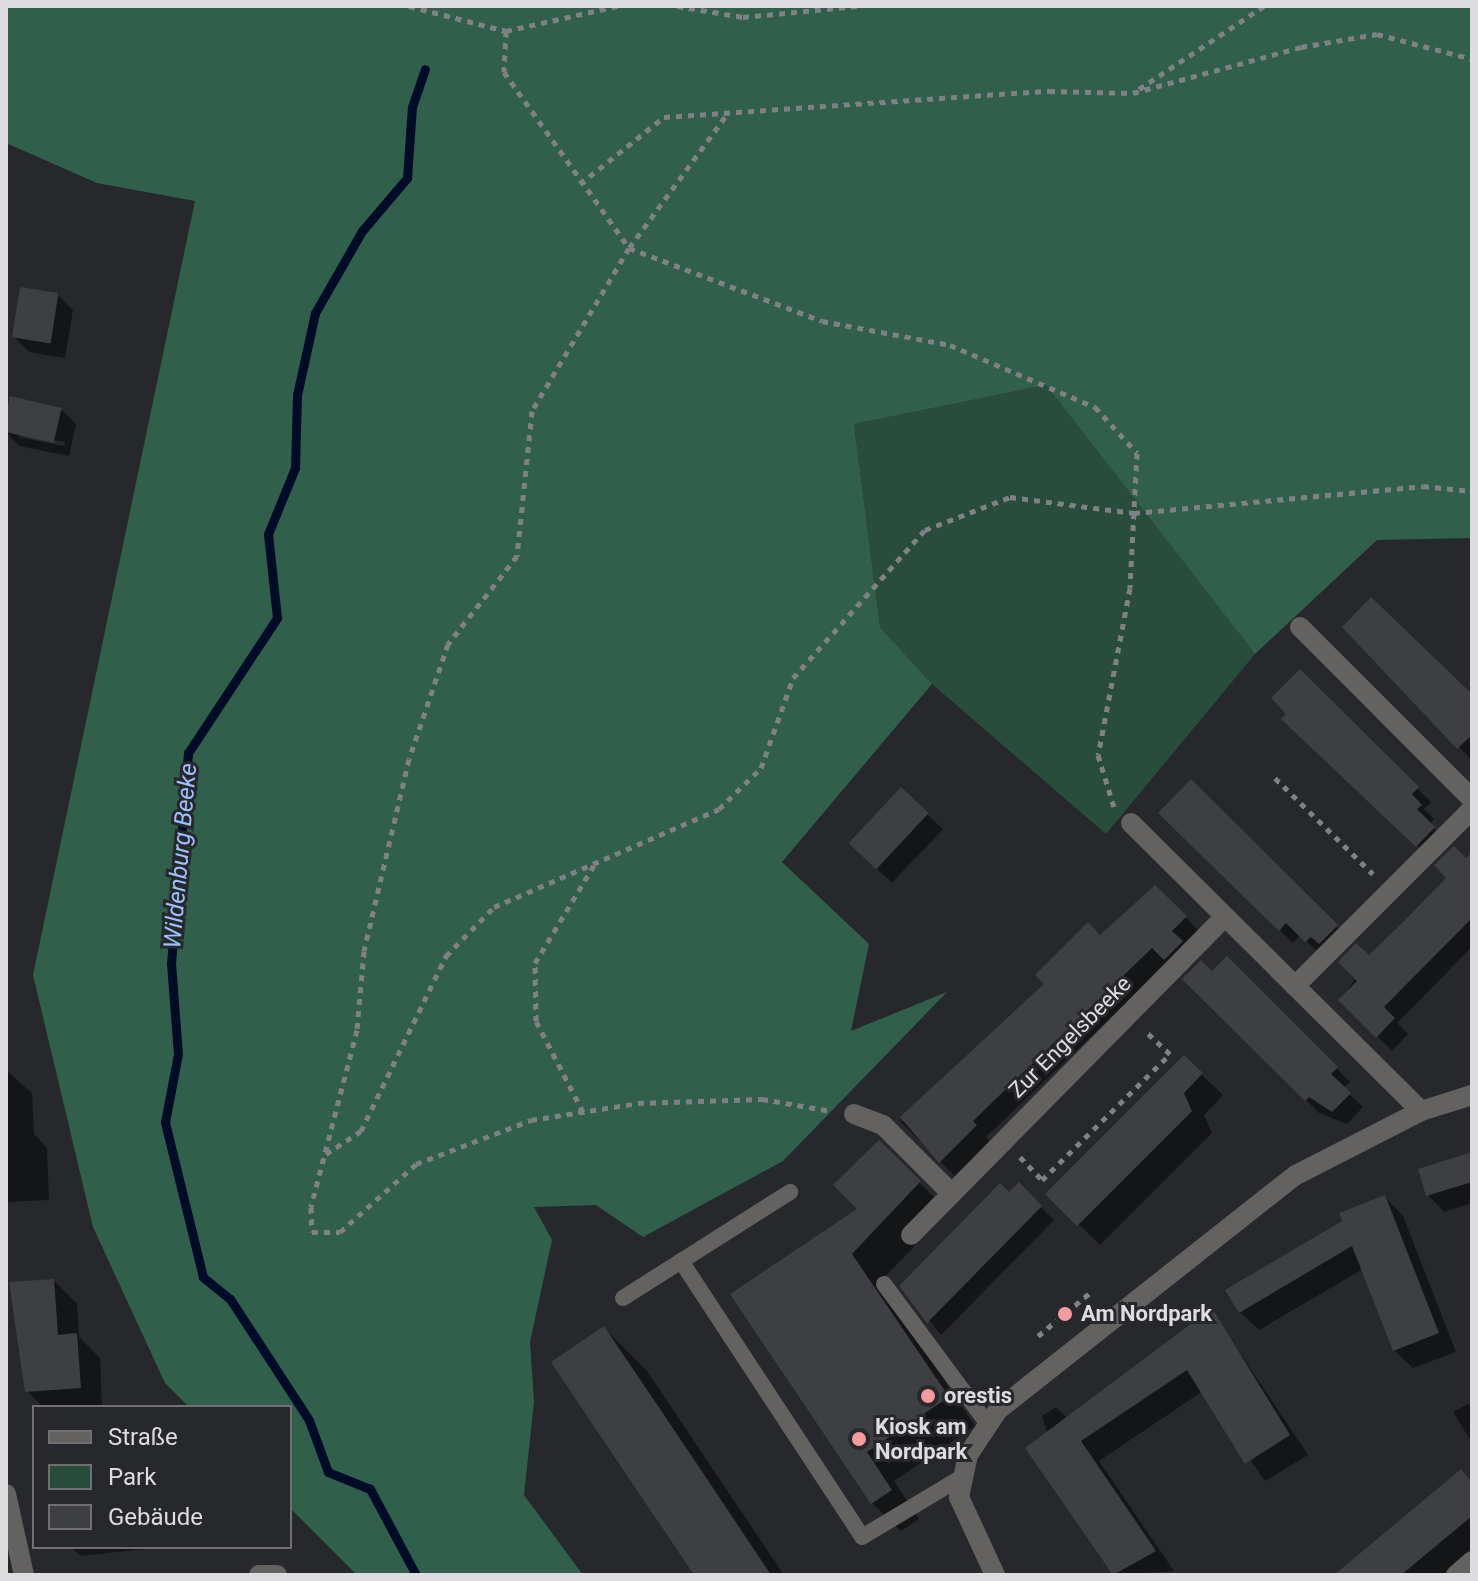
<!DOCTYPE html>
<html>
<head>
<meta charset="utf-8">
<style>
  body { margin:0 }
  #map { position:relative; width:1478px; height:1581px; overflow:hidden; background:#27282b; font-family:Roboto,sans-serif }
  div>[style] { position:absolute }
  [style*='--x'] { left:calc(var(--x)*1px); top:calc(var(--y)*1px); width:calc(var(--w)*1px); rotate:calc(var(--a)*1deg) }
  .green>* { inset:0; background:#284d3d }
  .forest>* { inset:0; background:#30604c }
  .shadow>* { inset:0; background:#0007; transform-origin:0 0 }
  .stream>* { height:9px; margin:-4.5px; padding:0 4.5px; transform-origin:4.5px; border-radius:4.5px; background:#000b28 }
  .building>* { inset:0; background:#3e3f42; transform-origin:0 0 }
  .path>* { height:5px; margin-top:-2.5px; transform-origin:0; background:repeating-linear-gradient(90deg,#808184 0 6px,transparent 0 12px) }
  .lane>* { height:16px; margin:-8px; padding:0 8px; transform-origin:8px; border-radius:8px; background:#646261 }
  .street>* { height:20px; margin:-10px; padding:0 10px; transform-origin:10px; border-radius:10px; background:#646261 }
  .dots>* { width:22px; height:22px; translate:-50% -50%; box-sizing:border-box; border:4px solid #27282b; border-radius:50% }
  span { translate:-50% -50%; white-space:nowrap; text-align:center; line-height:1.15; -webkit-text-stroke:6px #27282b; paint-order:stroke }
  .street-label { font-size:22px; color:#dddde0 }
  .poi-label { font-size:22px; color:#dddde0; font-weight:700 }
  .left { translate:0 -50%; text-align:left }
  .water-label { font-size:24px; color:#9bc2fd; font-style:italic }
  .frame { position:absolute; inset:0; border:8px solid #dddde0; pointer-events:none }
  .legend { position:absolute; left:32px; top:1405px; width:260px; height:144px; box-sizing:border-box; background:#27282b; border:2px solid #707073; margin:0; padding:10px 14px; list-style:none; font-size:24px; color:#dddde0 }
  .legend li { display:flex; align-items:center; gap:16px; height:40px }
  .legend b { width:40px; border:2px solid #707073 }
</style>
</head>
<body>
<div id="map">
  <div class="green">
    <i style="clip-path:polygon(1046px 385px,1255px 654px,1106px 834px,932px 684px,880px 627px,854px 424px)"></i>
  </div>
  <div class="forest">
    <i style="clip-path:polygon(6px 6px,1472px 6px,1472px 538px,1377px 540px,1255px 654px,1046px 385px,854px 424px,880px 627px,932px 684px,782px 862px,869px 944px,851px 1031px,947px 992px,783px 1161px,643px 1237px,596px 1205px,534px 1207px,552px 1240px,530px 1342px,534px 1402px,524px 1495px,583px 1575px,357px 1575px,290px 1508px,290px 1407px,189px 1407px,165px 1383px,93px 1227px,33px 975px,195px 201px,97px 183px,6px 143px)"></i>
  </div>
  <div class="shadow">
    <i style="clip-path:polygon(58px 295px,73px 310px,65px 358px,29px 352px,14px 337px)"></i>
    <i style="clip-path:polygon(evenodd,11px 399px,61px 409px,76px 424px,69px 456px,19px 446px,6px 432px,11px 399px,19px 433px,65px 442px,64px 446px,19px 437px,19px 433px)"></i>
    <i style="clip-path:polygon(1300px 672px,1431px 802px,1424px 809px,1434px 819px,1429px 824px,1448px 842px,1431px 859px,1298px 732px,1289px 714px)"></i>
    <i style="clip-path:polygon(1472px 697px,1472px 760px,1459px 747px)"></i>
    <i style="clip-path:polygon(1191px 782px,1349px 939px,1320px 954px,1300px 935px,1293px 943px,1161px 813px)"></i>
    <i style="left:902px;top:790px;width:57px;height:74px;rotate:44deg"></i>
    <i style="clip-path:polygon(1472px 855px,1472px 947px,1397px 1023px,1408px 1034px,1392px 1051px,1341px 1000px,1369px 958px)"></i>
    <i style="clip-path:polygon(1155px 887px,1200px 932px,986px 1137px,990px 1141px,955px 1176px,901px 1122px)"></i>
    <i style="clip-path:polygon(1227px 958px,1350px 1082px,1343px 1088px,1363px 1107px,1347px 1124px,1319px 1113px,1185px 979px,1212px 974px)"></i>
    <i style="clip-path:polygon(1184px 1058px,1223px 1095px,1204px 1115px,1212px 1133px,1100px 1245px,1048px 1194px)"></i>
    <i style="clip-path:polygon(6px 1070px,32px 1093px,34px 1134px,47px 1148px,49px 1200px,6px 1202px)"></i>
    <i style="clip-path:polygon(879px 1143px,948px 1211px,879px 1283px,975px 1426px,894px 1481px,919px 1519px,901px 1531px,872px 1503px,733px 1295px,860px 1210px)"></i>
    <i style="clip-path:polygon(1472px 1153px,1472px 1203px,1444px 1212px,1428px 1195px)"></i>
    <i style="clip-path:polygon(1019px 1185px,1054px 1220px,941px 1335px,902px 1286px)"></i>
    <i style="clip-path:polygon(1385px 1197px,1403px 1216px,1456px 1352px,1413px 1368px,1394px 1350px,1363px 1269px,1259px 1330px,1240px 1312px)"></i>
    <i style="clip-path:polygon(54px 1281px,77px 1304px,79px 1337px,100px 1358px,102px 1407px,43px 1407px,27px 1391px)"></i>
    <i style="clip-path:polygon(1212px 1311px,1308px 1455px,1265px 1481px,1203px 1391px,1099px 1461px,1174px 1571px,1115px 1575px,1073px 1513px,1042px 1416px,1056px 1407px,1069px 1420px)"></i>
    <i style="clip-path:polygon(604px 1328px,647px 1371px,784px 1575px,696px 1575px)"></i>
    <i style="clip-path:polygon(1472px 1402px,1472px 1440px,1471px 1441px,1453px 1412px)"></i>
    <i style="clip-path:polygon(1472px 1484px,1472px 1557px,1450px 1575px,1338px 1575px)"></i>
    <i style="clip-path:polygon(71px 1547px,162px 1547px,81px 1556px)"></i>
  </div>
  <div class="stream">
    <i style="--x:416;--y:1575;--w:98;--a:-118.1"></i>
    <i style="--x:370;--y:1489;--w:45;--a:-158"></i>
    <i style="--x:328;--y:1472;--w:55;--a:-110.1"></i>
    <i style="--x:309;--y:1420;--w:145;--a:-123.1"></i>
    <i style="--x:230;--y:1299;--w:35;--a:-141"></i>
    <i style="--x:203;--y:1277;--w:160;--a:-103.8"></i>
    <i style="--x:165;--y:1122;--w:69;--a:-79.2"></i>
    <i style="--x:178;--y:1054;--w:90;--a:-94.4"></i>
    <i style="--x:171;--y:964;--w:212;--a:-85.4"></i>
    <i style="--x:188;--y:753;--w:162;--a:-56.6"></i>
    <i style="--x:277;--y:618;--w:84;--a:-96.1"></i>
    <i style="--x:268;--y:534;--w:71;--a:-67.8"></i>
    <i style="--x:295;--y:468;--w:73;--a:-88.4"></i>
    <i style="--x:297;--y:395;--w:84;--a:-77.6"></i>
    <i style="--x:315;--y:313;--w:95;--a:-60.2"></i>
    <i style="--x:362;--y:231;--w:70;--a:-49.7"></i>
    <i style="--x:407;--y:178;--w:71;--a:-86"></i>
    <i style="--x:412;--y:107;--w:40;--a:-71.1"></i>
  </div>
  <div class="building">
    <i style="left:20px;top:287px;width:39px;height:51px;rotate:9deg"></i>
    <i style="left:10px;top:396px;width:53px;height:36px;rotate:13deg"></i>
    <i style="clip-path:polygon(1371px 597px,1472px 694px,1472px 735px,1457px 749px,1342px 627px)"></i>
    <i style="clip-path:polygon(1300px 669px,1419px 787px,1412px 794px,1422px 805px,1417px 809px,1435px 827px,1416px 847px,1281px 719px,1286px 714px,1271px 698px)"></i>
    <i style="clip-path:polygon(1191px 779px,1338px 925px,1319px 944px,1311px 937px,1305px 942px,1286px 923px,1279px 931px,1158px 813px)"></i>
    <i style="left:901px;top:787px;width:38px;height:77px;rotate:43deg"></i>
    <i style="clip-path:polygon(1454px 846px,1466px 858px,1472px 852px,1472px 918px,1384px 1007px,1395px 1018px,1376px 1038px,1338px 1000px,1357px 981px,1338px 962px,1356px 943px,1369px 955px,1404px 921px,1446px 878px,1434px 865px)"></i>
    <i style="clip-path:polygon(1155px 885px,1187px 916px,1172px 931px,1183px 941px,1164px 960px,1152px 948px,973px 1121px,977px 1125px,939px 1163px,900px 1117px,1044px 984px,1035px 975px,1088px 922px,1100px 935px)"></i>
    <i style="clip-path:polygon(1227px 956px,1338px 1067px,1331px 1074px,1351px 1093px,1332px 1112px,1309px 1097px,1305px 1101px,1182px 979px,1201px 960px,1212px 971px)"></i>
    <i style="clip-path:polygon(1184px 1055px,1203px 1073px,1184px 1093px,1192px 1111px,1077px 1226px,1045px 1194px)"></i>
    <i style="clip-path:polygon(879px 1140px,921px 1181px,852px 1254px,949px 1397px,867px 1452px,892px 1490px,871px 1504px,730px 1294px,857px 1209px,833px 1185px)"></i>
    <i style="clip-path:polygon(1472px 1152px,1472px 1182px,1426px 1196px,1418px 1169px)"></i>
    <i style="clip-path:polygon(1019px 1182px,1042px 1206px,927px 1323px,899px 1286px,1000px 1183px,1009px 1192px)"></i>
    <i style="clip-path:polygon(1385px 1195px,1439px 1333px,1393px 1351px,1352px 1246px,1239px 1313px,1225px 1290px,1342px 1221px,1339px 1213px)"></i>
    <i style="clip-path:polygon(54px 1279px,58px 1335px,77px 1333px,81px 1388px,25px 1392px,9px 1282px)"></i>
    <i style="clip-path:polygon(1212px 1308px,1290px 1435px,1245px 1464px,1187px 1370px,1081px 1441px,1156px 1551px,1113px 1575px,1025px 1448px)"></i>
    <i style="clip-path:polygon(604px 1326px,697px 1464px,771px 1575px,694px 1575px,591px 1422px,551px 1362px)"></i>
    <i style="clip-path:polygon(1461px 1469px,1472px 1482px,1472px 1516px,1401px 1575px,1334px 1575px)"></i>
  </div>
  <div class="path">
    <i style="--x:409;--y:6;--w:100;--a:14.5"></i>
    <i style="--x:506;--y:31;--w:114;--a:-12.7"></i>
    <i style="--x:677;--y:6;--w:67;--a:9.5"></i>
    <i style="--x:743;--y:17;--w:115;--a:-5.5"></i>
    <i style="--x:1264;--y:6;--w:157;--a:146.4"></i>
    <i style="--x:1133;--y:93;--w:174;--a:-15.3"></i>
    <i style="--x:1301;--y:47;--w:77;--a:-9.7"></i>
    <i style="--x:1377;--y:34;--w:98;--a:14.7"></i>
    <i style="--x:506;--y:31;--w:41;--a:92.8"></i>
    <i style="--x:504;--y:72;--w:216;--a:54.6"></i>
    <i style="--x:629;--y:248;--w:206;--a:20.7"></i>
    <i style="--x:822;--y:321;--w:130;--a:10.6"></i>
    <i style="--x:950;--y:345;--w:158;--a:23.2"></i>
    <i style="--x:1095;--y:407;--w:62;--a:47.6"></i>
    <i style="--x:1137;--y:453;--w:135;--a:93"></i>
    <i style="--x:1130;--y:588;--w:170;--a:100.8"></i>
    <i style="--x:1098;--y:755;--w:54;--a:72.9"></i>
    <i style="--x:725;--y:117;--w:162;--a:126.2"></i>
    <i style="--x:629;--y:248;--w:190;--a:120.8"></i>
    <i style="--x:532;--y:411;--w:146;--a:95.9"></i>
    <i style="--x:517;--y:556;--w:112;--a:128.1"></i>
    <i style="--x:448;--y:644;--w:121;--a:108.7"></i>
    <i style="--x:409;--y:759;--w:197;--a:103.2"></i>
    <i style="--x:364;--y:951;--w:79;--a:95.1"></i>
    <i style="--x:357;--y:1030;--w:183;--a:104.6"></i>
    <i style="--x:311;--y:1207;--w:25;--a:88"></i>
    <i style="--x:312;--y:1232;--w:28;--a:0"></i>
    <i style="--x:340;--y:1232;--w:102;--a:-41.8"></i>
    <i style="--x:416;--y:1164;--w:123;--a:-20.9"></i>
    <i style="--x:531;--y:1120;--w:108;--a:-9"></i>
    <i style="--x:638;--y:1103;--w:124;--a:-1.8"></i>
    <i style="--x:762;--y:1099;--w:70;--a:9.9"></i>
    <i style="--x:580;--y:184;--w:107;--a:-38.6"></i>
    <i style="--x:664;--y:117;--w:386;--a:-3.9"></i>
    <i style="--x:1049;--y:91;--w:84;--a:1.4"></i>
    <i style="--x:1275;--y:778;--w:137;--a:44.4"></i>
    <i style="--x:583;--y:1112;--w:102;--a:-117.3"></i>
    <i style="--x:536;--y:1021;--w:58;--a:-91"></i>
    <i style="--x:535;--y:963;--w:118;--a:-58.9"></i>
    <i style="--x:326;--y:1154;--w:42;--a:-33.3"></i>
    <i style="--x:361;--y:1131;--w:195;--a:-64.1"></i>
    <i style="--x:446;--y:956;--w:69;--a:-45.6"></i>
    <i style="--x:494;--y:907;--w:245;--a:-23.5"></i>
    <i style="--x:719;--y:809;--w:59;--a:-44.3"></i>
    <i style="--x:761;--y:768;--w:96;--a:-70.4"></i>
    <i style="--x:793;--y:678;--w:198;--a:-48.3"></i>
    <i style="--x:925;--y:530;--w:91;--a:-21.2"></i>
    <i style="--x:1010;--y:497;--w:125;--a:7.4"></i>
    <i style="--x:1134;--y:513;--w:290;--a:-5.3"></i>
    <i style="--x:1423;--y:486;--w:49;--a:5.8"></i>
    <i style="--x:1020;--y:1157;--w:32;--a:46"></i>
    <i style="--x:1042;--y:1180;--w:180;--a:-44.5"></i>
    <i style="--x:1170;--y:1054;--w:35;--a:-137"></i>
    <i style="--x:1038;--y:1336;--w:69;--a:-39.7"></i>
  </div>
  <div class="lane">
    <i style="--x:681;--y:1261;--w:330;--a:56.7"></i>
    <i style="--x:862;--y:1537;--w:114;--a:-31"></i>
    <i style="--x:884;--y:1284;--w:173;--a:53.5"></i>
    <i style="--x:623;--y:1298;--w:198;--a:-32.4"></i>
  </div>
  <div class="street">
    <i style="--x:1300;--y:627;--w:243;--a:45"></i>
    <i style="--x:1131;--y:823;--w:409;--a:44.8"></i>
    <i style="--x:1295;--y:986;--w:250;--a:-45"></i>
    <i style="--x:854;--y:1114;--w:31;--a:21"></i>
    <i style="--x:883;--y:1125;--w:95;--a:45"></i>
    <i style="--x:911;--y:1235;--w:447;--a:-45.4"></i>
    <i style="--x:6;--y:1494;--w:83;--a:77.5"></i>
    <i style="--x:259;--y:1575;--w:18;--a:0"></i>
    <i style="--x:995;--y:1575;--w:86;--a:-114.8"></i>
    <i style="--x:959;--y:1497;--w:43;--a:-77.9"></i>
    <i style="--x:968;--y:1455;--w:54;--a:-56.3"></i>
    <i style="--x:998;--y:1410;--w:380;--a:-38.3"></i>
    <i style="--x:1296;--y:1175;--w:140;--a:-27.1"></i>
    <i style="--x:1421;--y:1111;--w:53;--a:-17.4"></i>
    <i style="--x:1456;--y:1575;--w:21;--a:-41"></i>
  </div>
  <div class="dots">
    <i style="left:1065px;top:1314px;background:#f59b9d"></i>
    <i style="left:928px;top:1396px;background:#f59b9d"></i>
    <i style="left:859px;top:1439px;background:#f59b9d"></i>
  </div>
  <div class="street-label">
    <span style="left:1070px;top:1037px;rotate:-45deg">Zur Engelsbeeke</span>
  </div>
  <div class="poi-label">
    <span class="left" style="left:1081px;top:1314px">Am Nordpark</span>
    <span class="left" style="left:944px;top:1396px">orestis</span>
    <span class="left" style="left:875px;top:1439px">Kiosk am<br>Nordpark</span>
  </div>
  <div class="water-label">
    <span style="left:181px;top:856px;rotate:-85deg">Wildenburg Beeke</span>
  </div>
  <div class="frame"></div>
  <ul class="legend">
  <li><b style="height:10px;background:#646261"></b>Straße</li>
  <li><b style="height:22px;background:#284d3d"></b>Park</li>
  <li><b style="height:22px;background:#3e3f42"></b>Gebäude</li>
  </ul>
</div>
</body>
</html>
